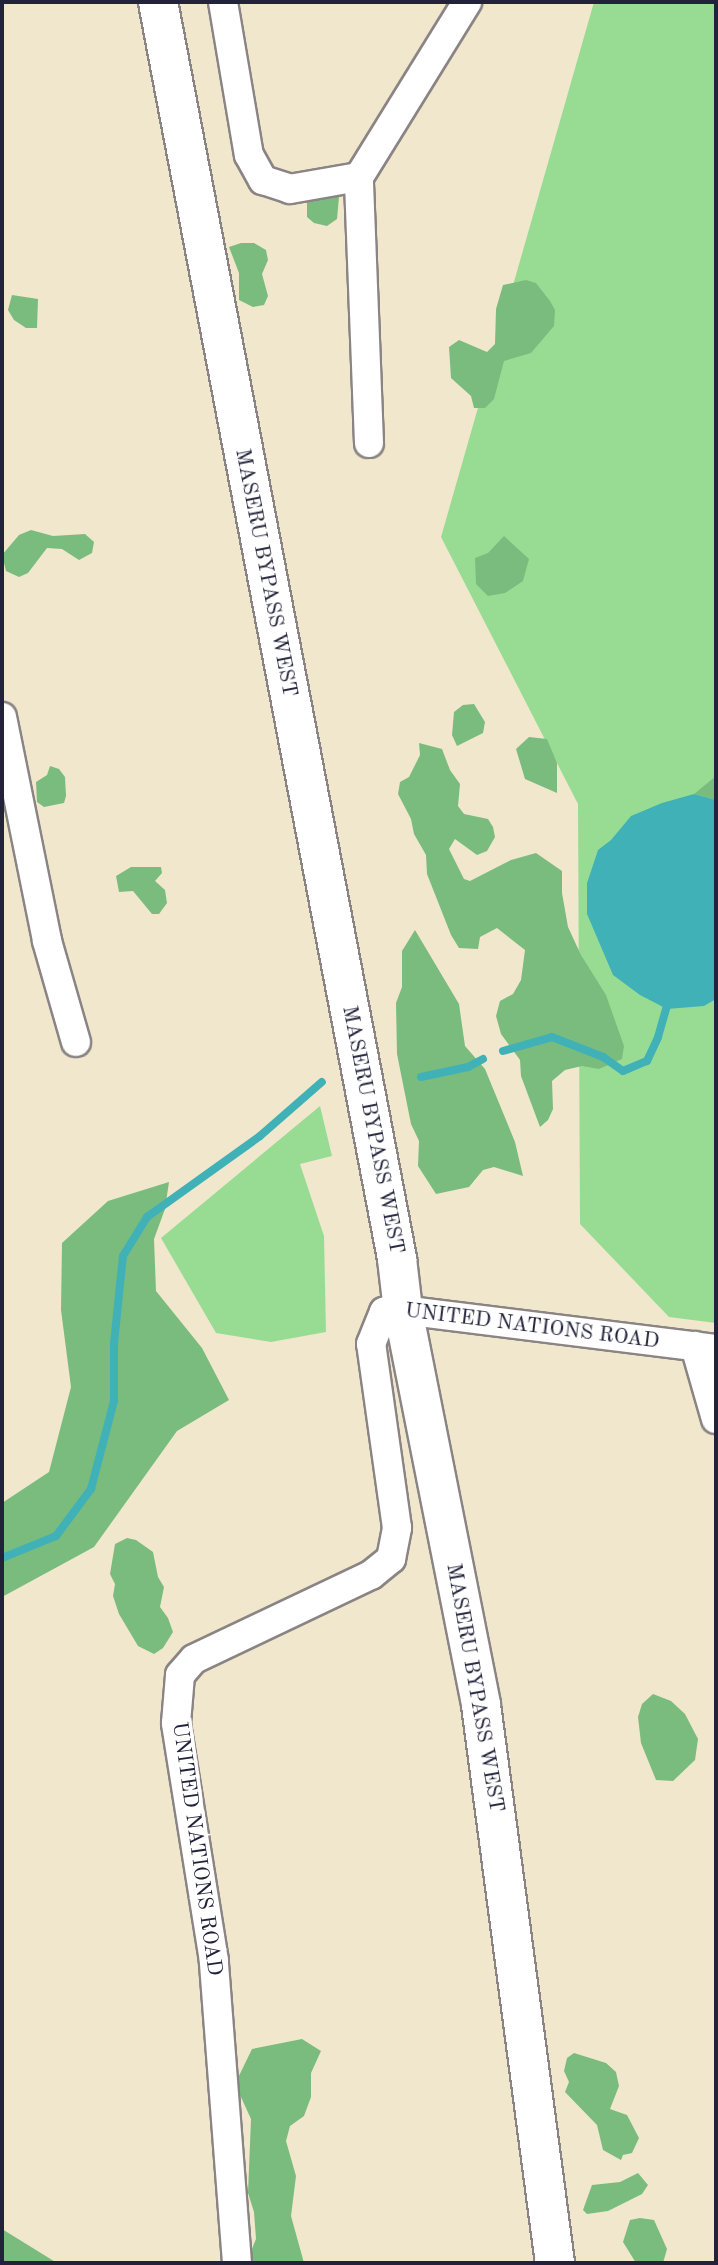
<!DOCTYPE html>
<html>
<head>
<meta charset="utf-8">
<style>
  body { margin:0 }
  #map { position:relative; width:718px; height:2265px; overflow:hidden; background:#f1e7cd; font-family:"Old Standard TT",serif }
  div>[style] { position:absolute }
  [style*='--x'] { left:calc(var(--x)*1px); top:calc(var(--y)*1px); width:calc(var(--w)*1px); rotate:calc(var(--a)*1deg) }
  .green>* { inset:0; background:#98dc94 }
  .forest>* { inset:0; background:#7abc7e }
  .water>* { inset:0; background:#41b1b8 }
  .stream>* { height:8px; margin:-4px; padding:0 4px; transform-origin:4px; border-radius:4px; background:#41b1b8 }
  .roads { filter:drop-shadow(2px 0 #8a8484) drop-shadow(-2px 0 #8a8484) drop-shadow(0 2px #8a8484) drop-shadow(0 -2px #8a8484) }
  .minor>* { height:28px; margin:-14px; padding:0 14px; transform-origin:14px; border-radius:14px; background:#fff }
  .primary>* { height:38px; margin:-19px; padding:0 19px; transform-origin:19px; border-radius:19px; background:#fff }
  span { translate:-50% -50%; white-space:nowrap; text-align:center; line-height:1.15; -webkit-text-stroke:7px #fff; paint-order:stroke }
  .street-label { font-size:21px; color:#22223b }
  .frame { position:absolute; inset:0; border:4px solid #22223b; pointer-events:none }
</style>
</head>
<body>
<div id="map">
  <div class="green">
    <i style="clip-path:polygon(594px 2px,716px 2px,716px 1323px,669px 1317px,580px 1224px,578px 804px,441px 537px)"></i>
    <i style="clip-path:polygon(320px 1106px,332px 1156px,300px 1164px,324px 1236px,326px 1332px,271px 1342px,216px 1333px,161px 1238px)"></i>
  </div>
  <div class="forest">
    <i style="clip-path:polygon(329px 190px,339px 197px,337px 219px,327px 226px,314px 223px,307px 217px,307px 198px,320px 200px)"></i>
    <i style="clip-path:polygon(241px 243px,254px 243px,266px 250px,268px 260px,262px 274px,268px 296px,264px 305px,253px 307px,239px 300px,239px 273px,229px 247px)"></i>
    <i style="clip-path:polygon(526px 280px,536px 283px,550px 301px,555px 310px,554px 326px,531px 353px,504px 361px,494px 399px,485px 408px,474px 408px,471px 396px,451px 378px,449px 347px,459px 340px,487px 352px,495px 344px,496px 309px,503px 285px)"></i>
    <i style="clip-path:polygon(12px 295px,38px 299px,37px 328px,26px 328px,14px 320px,8px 310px)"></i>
    <i style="clip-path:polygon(31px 530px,53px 536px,85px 534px,94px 542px,92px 553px,79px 560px,62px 549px,47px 548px,28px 573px,19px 577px,6px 571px,2px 555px,19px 535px)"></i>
    <i style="clip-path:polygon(504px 536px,529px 559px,523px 581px,505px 593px,488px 596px,476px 584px,475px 558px,488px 553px)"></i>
    <i style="clip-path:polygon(474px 704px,485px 722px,483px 733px,457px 746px,452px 735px,454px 712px,463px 705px)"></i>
    <i style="clip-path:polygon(529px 737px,547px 739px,557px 763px,557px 793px,525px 779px,516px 749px)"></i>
    <i style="clip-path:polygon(419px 743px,442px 749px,450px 770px,460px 784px,458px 806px,464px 814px,488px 819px,493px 827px,495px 837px,487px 851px,477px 855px,455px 839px,449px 849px,464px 879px,470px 881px,511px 860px,536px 853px,562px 871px,562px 893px,568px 927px,581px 955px,606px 995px,624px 1046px,622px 1059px,599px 1069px,582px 1066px,565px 1070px,552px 1081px,553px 1109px,548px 1120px,540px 1127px,521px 1076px,520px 1060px,501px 1034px,496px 1016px,500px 1001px,513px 994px,521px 980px,525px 950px,497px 928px,480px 937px,478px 949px,459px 948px,451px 935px,427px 874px,426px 855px,414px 834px,411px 819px,398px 794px,400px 782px,409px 777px,420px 755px)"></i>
    <i style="clip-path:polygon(50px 766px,59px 769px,65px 777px,66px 796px,64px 803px,44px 807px,37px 802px,36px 782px,47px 775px)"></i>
    <i style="clip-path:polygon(716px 776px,716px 800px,694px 794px)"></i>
    <i style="clip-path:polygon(131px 867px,161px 867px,162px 873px,155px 881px,165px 890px,167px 903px,159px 914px,152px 914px,133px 891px,119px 892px,116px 876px)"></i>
    <i style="clip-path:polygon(415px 930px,459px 1004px,465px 1046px,485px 1069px,515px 1142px,523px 1176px,494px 1167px,483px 1170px,469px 1187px,436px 1194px,418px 1166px,419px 1141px,411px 1124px,397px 1054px,396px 1003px,402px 987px,402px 951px)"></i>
    <i style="clip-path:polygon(169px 1182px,165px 1209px,154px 1239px,156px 1291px,202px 1348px,229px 1400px,177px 1431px,94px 1547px,2px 1597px,2px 1503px,49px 1472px,71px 1387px,61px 1310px,62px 1243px,108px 1201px)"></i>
    <i style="clip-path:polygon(127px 1538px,136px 1540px,153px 1552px,158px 1577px,164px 1587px,160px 1607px,168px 1618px,173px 1632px,163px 1648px,154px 1654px,138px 1646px,119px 1614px,113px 1596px,115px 1584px,110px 1574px,115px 1544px)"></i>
    <i style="clip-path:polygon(653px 1694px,671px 1701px,685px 1714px,698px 1739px,695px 1760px,673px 1781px,656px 1780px,641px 1743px,638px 1717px,642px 1704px)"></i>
    <i style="clip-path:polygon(302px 2039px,321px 2051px,311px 2073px,311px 2097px,304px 2116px,290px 2126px,286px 2141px,296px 2176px,291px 2216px,304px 2263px,251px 2263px,251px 2251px,256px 2239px,254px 2212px,248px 2193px,251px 2119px,235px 2084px,252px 2049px)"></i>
    <i style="clip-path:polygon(574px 2053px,606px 2063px,616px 2072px,619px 2086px,610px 2109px,627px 2115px,639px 2138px,632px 2153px,623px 2155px,621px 2160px,603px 2150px,597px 2125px,565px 2092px,569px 2082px,564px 2071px,567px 2058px)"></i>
    <i style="clip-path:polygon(638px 2173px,648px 2185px,642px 2194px,608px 2211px,587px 2214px,583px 2210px,592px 2185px,620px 2182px)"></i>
    <i style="clip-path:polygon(640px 2218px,654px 2220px,667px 2249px,663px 2263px,636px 2263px,623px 2242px,630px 2220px)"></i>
    <i style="clip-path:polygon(2px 2229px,57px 2263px,2px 2263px)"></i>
  </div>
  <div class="water">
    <i style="clip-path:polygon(694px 794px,716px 800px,716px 999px,704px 1006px,667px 1009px,640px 995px,613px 975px,587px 914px,587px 883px,598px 850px,611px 840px,631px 816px,662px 803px)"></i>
  </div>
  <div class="stream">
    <i style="--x:503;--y:1051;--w:51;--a:-15.9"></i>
    <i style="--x:552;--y:1037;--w:55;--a:21.4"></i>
    <i style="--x:603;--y:1057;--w:24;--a:35"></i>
    <i style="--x:623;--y:1071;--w:26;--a:-23"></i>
    <i style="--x:647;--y:1061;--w:26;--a:-65"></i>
    <i style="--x:658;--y:1037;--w:40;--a:-74"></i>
    <i style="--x:421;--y:1077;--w:48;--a:-12"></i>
    <i style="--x:468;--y:1067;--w:17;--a:-28"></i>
    <i style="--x:2;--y:1558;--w:58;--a:-22.2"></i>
    <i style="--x:56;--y:1536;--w:59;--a:-53.3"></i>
    <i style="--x:91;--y:1489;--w:91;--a:-75.4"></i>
    <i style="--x:114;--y:1401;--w:58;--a:-90"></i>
    <i style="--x:114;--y:1343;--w:87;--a:-84.1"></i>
    <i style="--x:123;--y:1256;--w:46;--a:-58.4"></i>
    <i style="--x:147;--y:1217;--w:139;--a:-35.6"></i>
    <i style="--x:260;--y:1136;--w:82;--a:-41.1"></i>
  </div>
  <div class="roads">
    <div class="minor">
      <i style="--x:223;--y:2;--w:155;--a:80.4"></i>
      <i style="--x:249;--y:155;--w:29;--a:61"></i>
      <i style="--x:263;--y:180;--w:28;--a:18"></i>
      <i style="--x:290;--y:189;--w:70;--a:-9.9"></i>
      <i style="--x:369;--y:443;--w:266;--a:-92.2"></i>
      <i style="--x:359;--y:177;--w:206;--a:-58.3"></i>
      <i style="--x:2;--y:717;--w:228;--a:78.6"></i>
      <i style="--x:47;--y:941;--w:105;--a:74"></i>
      <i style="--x:695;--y:1346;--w:76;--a:74"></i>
      <i style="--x:237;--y:2263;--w:303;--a:-94.4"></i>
      <i style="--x:214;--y:1961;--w:241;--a:-99.1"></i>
      <i style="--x:176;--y:1723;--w:48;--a:-85.2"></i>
      <i style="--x:180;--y:1675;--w:21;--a:-49"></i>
      <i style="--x:194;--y:1659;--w:196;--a:-25.4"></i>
      <i style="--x:371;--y:1575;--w:26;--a:-39"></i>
      <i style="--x:391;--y:1559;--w:32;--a:-79"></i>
      <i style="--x:397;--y:1528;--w:186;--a:-98"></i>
      <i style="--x:371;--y:1344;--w:35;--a:-68"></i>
      <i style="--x:384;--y:1312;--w:19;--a:-6"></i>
      <i style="--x:403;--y:1310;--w:315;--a:7.1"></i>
    </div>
    <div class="primary">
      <i style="--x:158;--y:2;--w:1280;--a:79.23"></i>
      <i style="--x:397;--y:1259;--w:51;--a:83.3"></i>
      <i style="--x:403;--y:1310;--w:403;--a:78.8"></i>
      <i style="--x:481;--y:1705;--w:563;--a:82.45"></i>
    </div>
  </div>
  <div class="street-label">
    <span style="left:265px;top:573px;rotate:79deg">MASERU BYPASS WEST</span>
    <span style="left:372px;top:1130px;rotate:79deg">MASERU BYPASS WEST</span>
    <span style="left:532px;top:1327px;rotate:7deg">UNITED NATIONS ROAD</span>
    <span style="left:474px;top:1688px;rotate:80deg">MASERU BYPASS WEST</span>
    <span style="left:196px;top:1849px;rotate:82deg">UNITED NATIONS ROAD</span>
  </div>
  <div class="frame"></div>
</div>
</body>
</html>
